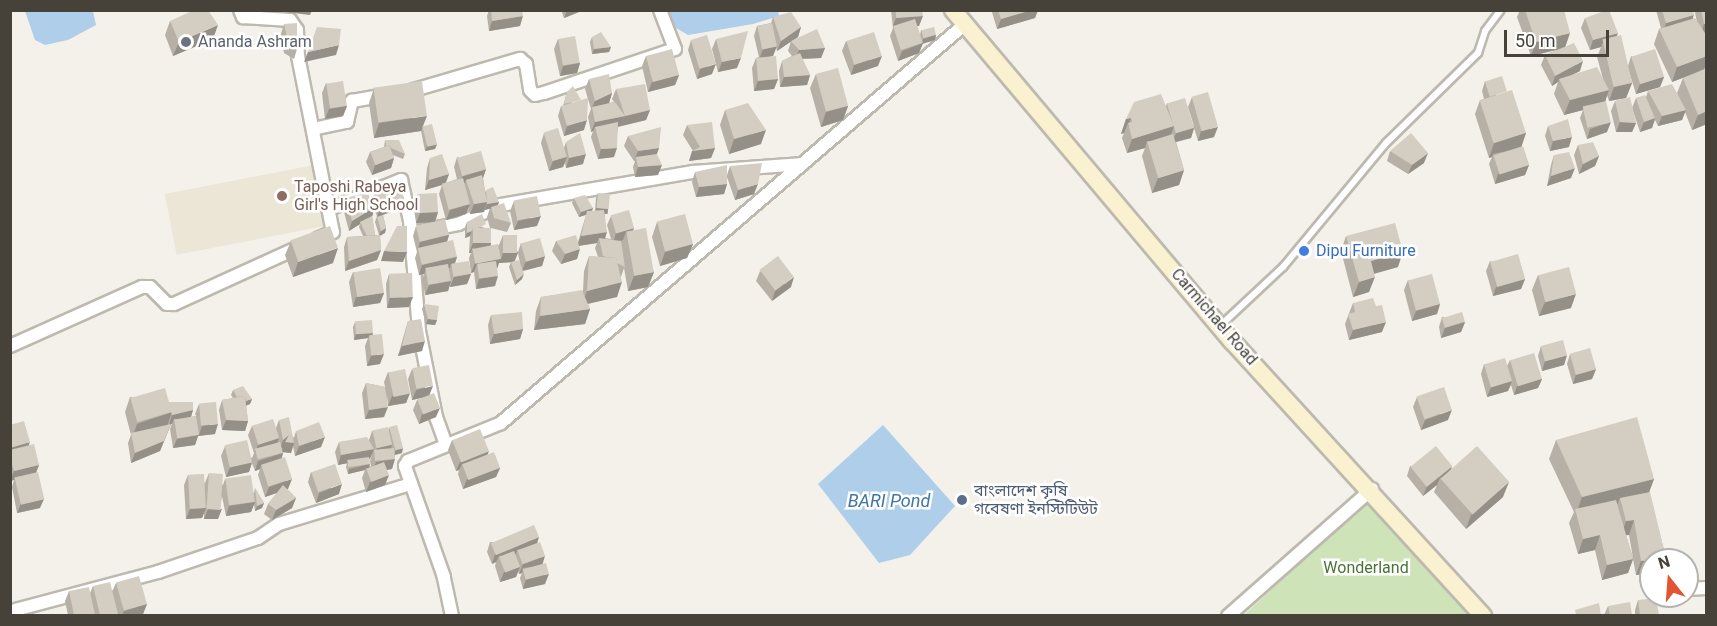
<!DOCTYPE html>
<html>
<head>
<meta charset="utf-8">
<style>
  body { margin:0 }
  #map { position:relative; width:1717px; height:626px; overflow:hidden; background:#f3f1ea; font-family:Roboto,"Noto Sans Bengali",sans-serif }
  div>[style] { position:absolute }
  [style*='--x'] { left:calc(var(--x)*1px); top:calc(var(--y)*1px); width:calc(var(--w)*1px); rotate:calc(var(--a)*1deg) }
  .education>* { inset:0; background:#ebe6d6; transform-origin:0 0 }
  .green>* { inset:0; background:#cee3b8 }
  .water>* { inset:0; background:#aecee9 }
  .roads { filter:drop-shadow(2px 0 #beb9ae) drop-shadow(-2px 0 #beb9ae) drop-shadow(0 2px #beb9ae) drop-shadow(0 -2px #beb9ae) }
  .lane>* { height:6px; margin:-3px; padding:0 3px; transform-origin:3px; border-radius:3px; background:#fff }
  .street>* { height:12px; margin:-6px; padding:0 6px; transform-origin:6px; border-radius:6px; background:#fff }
  .secondary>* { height:16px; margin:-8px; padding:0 8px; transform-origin:8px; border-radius:8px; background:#f9f1cf }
  .wall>* { inset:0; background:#b6b0a6 }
  .shaded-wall>* { inset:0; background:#949087; transform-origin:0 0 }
  .building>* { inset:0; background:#d4cdc1; transform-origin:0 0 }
  .dots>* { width:16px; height:16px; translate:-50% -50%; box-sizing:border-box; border:3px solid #fff; border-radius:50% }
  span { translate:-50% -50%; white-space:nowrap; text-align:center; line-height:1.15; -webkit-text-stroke:5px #fff; paint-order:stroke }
  .worship-label { font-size:16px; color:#5b616d }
  .left { translate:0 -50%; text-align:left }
  .education-label { font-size:16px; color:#785e54 }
  .shop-label { font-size:16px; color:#366cbe }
  .street-label { font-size:16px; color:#474239 }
  .service-label { font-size:16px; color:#4e5e75 }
  .park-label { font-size:16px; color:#487332 }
  .water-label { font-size:18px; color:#3e76a7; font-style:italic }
  .frame { position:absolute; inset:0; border:12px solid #474239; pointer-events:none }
  .north { position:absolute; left:1639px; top:548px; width:60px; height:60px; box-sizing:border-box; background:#fff; border:2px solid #b5b3b0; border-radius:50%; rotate:343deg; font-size:16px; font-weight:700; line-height:24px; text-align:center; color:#474239 }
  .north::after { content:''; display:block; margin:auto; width:21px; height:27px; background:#e25532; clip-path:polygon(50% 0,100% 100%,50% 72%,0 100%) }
  .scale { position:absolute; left:1504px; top:30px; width:105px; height:27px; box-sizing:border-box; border:3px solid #474239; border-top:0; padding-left:8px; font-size:18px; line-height:21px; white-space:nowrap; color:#474239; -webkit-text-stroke:4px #fff; paint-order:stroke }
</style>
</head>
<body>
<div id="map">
  <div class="education">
    <i style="left:314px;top:165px;width:62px;height:152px;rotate:79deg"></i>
  </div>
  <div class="green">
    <i style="clip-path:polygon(1370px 500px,1470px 615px,1243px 616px,1303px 560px)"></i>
  </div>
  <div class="water">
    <i style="clip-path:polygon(778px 10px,779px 16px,753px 24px,688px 35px,671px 25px,666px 11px)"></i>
    <i style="clip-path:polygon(25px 11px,93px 11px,96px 25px,68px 40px,45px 45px,35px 40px)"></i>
    <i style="clip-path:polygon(883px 425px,955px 506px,910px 555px,879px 563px,818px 484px)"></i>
  </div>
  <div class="roads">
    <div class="lane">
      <i style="--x:1221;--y:325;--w:85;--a:-43.1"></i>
      <i style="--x:1283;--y:267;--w:161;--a:-50.3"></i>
      <i style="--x:1386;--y:143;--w:129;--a:-44.4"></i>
      <i style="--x:1478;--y:53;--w:23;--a:-72"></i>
      <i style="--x:1485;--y:31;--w:26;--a:-53"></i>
    </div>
    <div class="street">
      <i style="--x:240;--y:10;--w:8;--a:67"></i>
      <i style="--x:243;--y:17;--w:47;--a:3.7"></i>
      <i style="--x:290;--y:20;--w:12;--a:55"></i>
      <i style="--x:297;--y:30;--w:26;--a:88"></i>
      <i style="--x:298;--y:56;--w:179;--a:78.8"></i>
      <i style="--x:333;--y:232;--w:17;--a:156"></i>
      <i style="--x:407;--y:92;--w:118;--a:-16.3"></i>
      <i style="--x:520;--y:59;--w:8;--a:40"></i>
      <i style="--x:526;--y:64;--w:26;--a:81"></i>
      <i style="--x:530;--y:90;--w:7;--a:45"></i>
      <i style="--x:535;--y:95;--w:9;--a:-13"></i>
      <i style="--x:544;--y:93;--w:138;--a:-18.6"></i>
      <i style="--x:675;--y:49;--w:42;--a:-111"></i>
      <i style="--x:313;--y:129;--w:35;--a:-12"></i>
      <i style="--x:347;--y:122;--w:22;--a:-77"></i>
      <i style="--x:352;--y:101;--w:36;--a:-10"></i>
      <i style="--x:329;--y:209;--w:78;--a:-21.9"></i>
      <i style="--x:401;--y:180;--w:42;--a:77.6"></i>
      <i style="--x:410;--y:221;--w:110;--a:85.3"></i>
      <i style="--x:419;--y:331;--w:88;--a:78.8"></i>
      <i style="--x:436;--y:417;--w:30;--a:70"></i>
      <i style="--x:411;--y:233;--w:48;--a:-10.8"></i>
      <i style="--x:458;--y:224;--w:47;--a:-23.8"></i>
      <i style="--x:501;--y:205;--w:195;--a:-9.8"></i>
      <i style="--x:693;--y:172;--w:110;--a:-4.2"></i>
      <i style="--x:10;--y:346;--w:145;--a:-24.1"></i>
      <i style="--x:142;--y:287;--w:8;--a:0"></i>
      <i style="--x:150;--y:287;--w:24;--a:45"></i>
      <i style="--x:167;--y:304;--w:7;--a:0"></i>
      <i style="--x:174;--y:304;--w:137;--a:-24.5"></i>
      <i style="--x:1687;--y:589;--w:19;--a:-3"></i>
      <i style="--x:15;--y:610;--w:148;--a:-14.9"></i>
      <i style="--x:158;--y:572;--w:106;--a:-18.8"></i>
      <i style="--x:258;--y:538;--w:25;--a:-34"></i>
      <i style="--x:279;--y:524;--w:138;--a:-16.9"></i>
      <i style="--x:452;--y:616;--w:40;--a:-102"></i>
      <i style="--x:444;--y:577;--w:118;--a:-109.4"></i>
      <i style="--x:405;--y:466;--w:6;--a:-59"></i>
      <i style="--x:408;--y:461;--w:100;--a:-22.2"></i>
      <i style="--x:501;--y:423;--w:612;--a:-40.69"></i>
      <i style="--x:1228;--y:616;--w:192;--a:-41.4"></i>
    </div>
    <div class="secondary">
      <i style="--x:953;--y:10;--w:433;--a:49.9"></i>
      <i style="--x:1232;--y:341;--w:372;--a:47.6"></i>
    </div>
  </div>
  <div class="wall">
    <i style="clip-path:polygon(489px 10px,522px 10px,520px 26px,489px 31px,487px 16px)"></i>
    <i style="clip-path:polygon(561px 10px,584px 10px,564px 18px)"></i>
    <i style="clip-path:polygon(891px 10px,922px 10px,919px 26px,917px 26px,920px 35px,921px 30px,936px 35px,935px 40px,923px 43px,919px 53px,898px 61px,890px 36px,893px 28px)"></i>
    <i style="clip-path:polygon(993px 10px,1038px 10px,1035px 18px,997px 29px,992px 12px)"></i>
    <i style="clip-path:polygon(1520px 10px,1564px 10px,1565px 47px,1580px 71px,1572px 75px,1603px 79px,1597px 57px,1601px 47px,1590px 50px,1581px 28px,1585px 18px,1616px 37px,1628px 66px,1631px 56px,1664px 77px,1660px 87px,1636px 94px,1628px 68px,1632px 83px,1626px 98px,1609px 101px,1607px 95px,1605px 102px,1607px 132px,1587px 139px,1580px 118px,1583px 110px,1564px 115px,1554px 94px,1558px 82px,1552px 86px,1541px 65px,1545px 55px,1559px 49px,1531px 56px,1517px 17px)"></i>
    <i style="clip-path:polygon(1656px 10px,1693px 10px,1693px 19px,1697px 22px,1695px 13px,1696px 10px,1707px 10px,1707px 33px,1705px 33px,1707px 36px,1707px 62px,1704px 69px,1707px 124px,1692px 130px,1685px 112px,1682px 120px,1658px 126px,1655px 120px,1652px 128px,1640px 132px,1632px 108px,1636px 98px,1646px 97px,1648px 91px,1679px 98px,1677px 93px,1683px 78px,1699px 71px,1672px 82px,1654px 44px,1659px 29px,1661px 28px)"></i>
    <i style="clip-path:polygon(773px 17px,801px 27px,798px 37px,792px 41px,825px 48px,821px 58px,802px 59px,810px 75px,807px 85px,780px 87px,779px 71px,782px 61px,792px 56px,788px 51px,791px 41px,777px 51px,776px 47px,773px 56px,769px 57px,778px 79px,774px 89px,754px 91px,752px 68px,756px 58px,759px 57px,754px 36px,757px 26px,771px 23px)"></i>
    <i style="clip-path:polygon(170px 21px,213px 39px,173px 56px,165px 35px)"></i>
    <i style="clip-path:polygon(284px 24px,297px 49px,294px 59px,284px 53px,281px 34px)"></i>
    <i style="clip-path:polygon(592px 37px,611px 47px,609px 52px,592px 54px,590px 42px)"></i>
    <i style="clip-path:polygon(558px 39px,580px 63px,577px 73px,560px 76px,554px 49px)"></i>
    <i style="clip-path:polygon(716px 39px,737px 68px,718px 72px,712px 49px)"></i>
    <i style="clip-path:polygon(691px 40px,712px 74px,697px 79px,688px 50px)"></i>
    <i style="clip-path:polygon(846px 41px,878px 66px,851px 75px,842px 51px)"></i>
    <i style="clip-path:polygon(646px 56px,679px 75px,675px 85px,648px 92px,642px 66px)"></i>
    <i style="clip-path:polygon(816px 74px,848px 106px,843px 120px,821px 127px,810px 88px)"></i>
    <i style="clip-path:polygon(589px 79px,612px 93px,609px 103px,614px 102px,612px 99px,616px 89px,650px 110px,646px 120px,618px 127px,614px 157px,598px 159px,591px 137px,593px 131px,591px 132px,588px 117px,591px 109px,585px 89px)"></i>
    <i style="clip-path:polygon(1485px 81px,1526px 133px,1521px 146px,1529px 165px,1525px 175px,1495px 184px,1489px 164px,1492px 157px,1489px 158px,1475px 114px,1480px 100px,1484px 99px,1482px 91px)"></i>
    <i style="clip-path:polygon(326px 83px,347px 106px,343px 116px,325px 119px,322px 93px)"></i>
    <i style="clip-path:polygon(374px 88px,423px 126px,437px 144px,435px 149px,425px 151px,421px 131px,374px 138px,369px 103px)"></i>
    <i style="clip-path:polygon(567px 92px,584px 130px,564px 136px,558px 116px,561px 106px,563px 106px)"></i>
    <i style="clip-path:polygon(1192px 97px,1214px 137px,1198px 141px,1194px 128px,1191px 138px,1176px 142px,1184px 170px,1179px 185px,1152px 193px,1142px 156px,1145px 148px,1127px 153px,1122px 138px,1124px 133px,1121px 134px,1126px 119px,1166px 106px,1167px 103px,1194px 126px,1188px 107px)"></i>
    <i style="clip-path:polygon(1615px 101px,1636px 123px,1632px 132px,1616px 132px,1611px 111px)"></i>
    <i style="clip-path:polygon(725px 110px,761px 144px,729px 154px,720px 125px)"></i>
    <i style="clip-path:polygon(687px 125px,715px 148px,711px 158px,689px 161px,693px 151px,683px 135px)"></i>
    <i style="clip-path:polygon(1548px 126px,1569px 147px,1550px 151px,1545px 136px)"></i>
    <i style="clip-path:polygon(544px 133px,564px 148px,566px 142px,583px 164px,566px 168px,565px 163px,563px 167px,549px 171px,541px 143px)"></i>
    <i style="clip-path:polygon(628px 136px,659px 148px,657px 154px,658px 175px,635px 177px,633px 167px,635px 161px,634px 161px,624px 146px)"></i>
    <i style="clip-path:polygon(385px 140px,405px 154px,403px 159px,393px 155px,394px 158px,391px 168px,372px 175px,366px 162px,370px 152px,384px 147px)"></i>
    <i style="clip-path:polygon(1578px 145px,1599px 156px,1595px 166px,1579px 174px,1574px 155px)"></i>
    <i style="clip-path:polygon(1390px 151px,1424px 163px,1408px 174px,1387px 161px)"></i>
    <i style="clip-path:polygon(1554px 155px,1571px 178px,1547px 186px,1551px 165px)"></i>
    <i style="clip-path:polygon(evenodd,457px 157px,486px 169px,483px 178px,485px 191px,499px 202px,498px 205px,511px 223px,507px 232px,491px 228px,491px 245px,499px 245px,503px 235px,518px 252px,521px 243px,545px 256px,542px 266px,523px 271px,522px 279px,515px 285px,509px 267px,511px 262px,499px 263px,497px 268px,495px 286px,476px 289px,474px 272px,471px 273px,469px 258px,471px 253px,469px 253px,470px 236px,465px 238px,465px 227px,467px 222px,485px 228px,490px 228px,487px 217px,490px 208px,485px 210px,485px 208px,484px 212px,470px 214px,468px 208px,466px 214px,446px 220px,439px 194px,442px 185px,425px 190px,427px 168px,430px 158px,449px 174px,446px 183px,457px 179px,454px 167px,457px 157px,518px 253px,520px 264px,515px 261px,518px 253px)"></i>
    <i style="clip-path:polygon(730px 166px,754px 194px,735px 200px,727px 177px,727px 184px,724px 194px,696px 197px,692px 182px,695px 172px,727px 175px)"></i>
    <i style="clip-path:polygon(evenodd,375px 192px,401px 208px,383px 215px,386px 228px,385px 233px,380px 236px,381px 250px,377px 260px,345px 271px,344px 247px,347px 237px,363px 236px,359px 227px,360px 224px,349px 231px,343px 208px,346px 198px,372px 201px,375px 192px,374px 209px,377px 216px,375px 222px,379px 235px,375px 235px,372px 216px,374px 209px)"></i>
    <i style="clip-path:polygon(598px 193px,608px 209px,607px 214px,605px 214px,605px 238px,611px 239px,607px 225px,611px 216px,634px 228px,633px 230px,654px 272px,648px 287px,628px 291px,624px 268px,621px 277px,617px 297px,588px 304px,590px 309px,585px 324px,534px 330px,536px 311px,541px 297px,583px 291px,584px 271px,589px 256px,598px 257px,595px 248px,597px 243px,579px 246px,577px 259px,561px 264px,552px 251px,556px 241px,578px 242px,586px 215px,579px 217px,572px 203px,574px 198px,593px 208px,592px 211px,595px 211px,596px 198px)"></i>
    <i style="clip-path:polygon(418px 194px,438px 212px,435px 222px,449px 235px,447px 242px,457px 257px,455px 264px,471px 274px,467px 284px,450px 287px,450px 285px,448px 291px,425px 295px,422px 279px,424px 274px,419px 275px,415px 258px,417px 252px,413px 236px,416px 226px,435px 222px,416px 223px,414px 204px)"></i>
    <i style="clip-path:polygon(514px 201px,537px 226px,514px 230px,510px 211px)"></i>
    <i style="clip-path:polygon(657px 222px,693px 244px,687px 258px,660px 266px,652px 237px)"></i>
    <i style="clip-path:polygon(1346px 236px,1398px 267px,1374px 274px,1369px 292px,1353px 297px,1341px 251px)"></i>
    <i style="clip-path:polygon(291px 241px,333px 263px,293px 277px,285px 255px)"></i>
    <i style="clip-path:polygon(1490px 261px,1525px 279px,1521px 289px,1493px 296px,1486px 271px)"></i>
    <i style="clip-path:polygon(760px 271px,791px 287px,772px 301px,756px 281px)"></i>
    <i style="clip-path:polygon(353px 272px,384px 293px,380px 303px,353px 307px,349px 282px)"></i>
    <i style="clip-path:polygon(389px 274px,409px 307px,387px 308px,386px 284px)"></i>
    <i style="clip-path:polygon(1538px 275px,1571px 308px,1539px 316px,1532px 290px)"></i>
    <i style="clip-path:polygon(1408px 280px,1440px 304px,1437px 314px,1412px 321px,1404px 290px)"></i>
    <i style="clip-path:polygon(1353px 303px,1382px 332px,1349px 340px,1345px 324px)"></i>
    <i style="clip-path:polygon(424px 304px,437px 320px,435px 325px,426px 324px,422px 309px)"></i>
    <i style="clip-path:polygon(491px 315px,523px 329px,520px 339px,490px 344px,488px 325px)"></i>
    <i style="clip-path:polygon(1442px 317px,1465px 322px,1461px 332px,1441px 338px,1439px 327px)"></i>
    <i style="clip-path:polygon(408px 321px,422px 351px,398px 356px,405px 331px)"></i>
    <i style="clip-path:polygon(355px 322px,372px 336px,380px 364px,367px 366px,365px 346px,368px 338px,354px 340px,353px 327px)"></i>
    <i style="clip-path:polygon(1541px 346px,1567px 355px,1564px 365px,1542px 371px,1538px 356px)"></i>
    <i style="clip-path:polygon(1570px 354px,1596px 369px,1592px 379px,1573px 384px,1567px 364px)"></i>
    <i style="clip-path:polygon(1510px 360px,1542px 379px,1538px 388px,1514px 395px,1511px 385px,1508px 391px,1487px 397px,1481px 374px,1484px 364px,1507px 366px)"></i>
    <i style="clip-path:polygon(412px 369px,430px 395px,436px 417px,419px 424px,413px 410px,417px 400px,426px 397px,412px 400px,408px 379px)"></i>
    <i style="clip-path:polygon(388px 372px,410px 393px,406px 403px,388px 406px,387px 396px,384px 417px,365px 419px,362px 393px,366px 383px,385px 387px,384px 382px)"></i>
    <i style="clip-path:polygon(233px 390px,252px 399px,250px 404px,246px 406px,248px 421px,245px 431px,222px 430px,219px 410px,222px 400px,233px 398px,231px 395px)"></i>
    <i style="clip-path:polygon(130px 397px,169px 402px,193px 410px,191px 417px,196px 416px,195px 414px,199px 404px,215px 434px,198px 436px,195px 445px,173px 448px,170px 429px,172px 424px,171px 424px,160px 451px,131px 463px,128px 443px,131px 435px,125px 412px)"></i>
    <i style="clip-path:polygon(1417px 397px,1448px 420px,1421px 430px,1413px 407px)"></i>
    <i style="clip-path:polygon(279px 420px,294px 438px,296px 431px,321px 447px,295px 456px,293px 446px,291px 453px,283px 452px,282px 458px,288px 489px,287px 489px,296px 498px,292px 508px,272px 520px,264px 514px,268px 504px,277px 493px,265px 497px,258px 475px,260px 469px,255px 471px,252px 463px,249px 472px,226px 477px,221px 456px,225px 446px,252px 458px,254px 453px,248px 435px,252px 426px,276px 428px)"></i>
    <i style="clip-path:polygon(10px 425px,29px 445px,39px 465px,36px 473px,40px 508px,17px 513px,12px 487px,14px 480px,10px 481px)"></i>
    <i style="clip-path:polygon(evenodd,389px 427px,402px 453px,395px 455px,392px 469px,387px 470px,385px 485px,366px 492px,362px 478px,365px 470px,348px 474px,346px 467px,347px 463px,338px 465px,335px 452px,339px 442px,369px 440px,372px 431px,389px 429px,389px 427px,372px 454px,370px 461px,371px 466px,369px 467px,369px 459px,372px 454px)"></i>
    <i style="clip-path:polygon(452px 440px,487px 455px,500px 468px,496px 477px,463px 489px,458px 474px,459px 470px,456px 471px,448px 450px)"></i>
    <i style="clip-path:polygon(evenodd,1556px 440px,1654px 479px,1649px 492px,1666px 558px,1665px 560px,1651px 560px,1651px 574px,1636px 575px,1633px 559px,1628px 573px,1602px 580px,1595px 550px,1578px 554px,1569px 523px,1574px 512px,1549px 459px,1556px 440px,1626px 535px,1629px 535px,1633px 558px,1626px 535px)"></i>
    <i style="clip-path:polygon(1410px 466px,1452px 466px,1451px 468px,1503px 497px,1466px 529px,1434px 492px,1437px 485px,1423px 496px,1407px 476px)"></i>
    <i style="clip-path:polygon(311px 472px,339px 494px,316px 503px,308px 482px)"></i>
    <i style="clip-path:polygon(209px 473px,223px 485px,225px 479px,254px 493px,255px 488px,264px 503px,262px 508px,255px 511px,254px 504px,251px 512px,226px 516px,222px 496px,218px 519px,204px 519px,204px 513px,202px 518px,186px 519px,184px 485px,188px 475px,205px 483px)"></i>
    <i style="clip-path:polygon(490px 542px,537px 543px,542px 563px,545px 584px,523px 589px,520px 578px,522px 573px,519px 574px,518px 571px,516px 577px,500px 582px,495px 566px,496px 562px,492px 564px,487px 552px)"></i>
    <i style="clip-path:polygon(116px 583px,147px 604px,143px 614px,137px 615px,118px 615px,116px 606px,118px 614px,117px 615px,68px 615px,65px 601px,69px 591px,90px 593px,93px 586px,112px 592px)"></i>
    <i style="clip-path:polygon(1638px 600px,1659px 615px,1635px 615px,1635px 610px)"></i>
    <i style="clip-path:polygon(1608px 606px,1632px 615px,1604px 615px)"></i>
  </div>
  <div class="shaded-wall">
    <i style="clip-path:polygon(285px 10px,312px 10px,310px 15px,285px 12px)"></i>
    <i style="clip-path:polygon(567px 10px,584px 10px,564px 18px)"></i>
    <i style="clip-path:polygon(1032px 10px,1038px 10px,1035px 18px,997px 29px,1001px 19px)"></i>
    <i style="clip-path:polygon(1694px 15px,1690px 25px,1663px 33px,1666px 23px)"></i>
    <i style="clip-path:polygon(523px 16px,520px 26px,489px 31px,492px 21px)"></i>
    <i style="clip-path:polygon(923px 16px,919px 26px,894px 28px,893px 26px,896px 18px)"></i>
    <i style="clip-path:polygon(1704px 24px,1707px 24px,1707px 33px,1701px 34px)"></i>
    <i style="clip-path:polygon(218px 25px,213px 39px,173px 56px,179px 42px)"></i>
    <i style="clip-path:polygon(801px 27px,798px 37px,777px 51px,781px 41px)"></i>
    <i style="clip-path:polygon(1570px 33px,1565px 48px,1531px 56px,1536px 42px)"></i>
    <i style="clip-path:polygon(1618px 33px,1614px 43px,1603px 42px,1601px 47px,1590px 50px,1593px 40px)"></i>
    <i style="clip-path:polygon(936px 35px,935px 40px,922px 44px,923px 39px)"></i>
    <i style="clip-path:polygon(923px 43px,919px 53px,898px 61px,902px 51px)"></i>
    <i style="clip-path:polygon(339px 45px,336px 55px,304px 62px,308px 52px)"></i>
    <i style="clip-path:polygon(777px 46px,773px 56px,759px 59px,763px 49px)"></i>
    <i style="clip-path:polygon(611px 47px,609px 52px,592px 54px,594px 49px)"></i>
    <i style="clip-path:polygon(825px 48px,821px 58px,795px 59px,799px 50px)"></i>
    <i style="clip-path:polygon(882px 56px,878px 66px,851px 75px,854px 65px)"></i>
    <i style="clip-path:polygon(1707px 56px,1707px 62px,1704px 70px,1672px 82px,1677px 67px)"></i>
    <i style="clip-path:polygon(741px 58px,737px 68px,718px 72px,722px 62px)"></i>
    <i style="clip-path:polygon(1583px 61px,1580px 71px,1560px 81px,1559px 79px,1558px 82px,1552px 86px,1555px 76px)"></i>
    <i style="clip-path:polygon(580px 63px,577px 73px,560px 76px,563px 66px)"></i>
    <i style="clip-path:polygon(716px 64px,712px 74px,697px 79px,700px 69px)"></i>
    <i style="clip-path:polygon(679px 75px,675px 85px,648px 92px,652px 82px)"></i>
    <i style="clip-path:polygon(810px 75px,807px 85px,780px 87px,784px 77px)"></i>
    <i style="clip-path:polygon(1664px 77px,1660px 87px,1636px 94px,1640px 84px)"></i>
    <i style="clip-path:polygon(778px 79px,774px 89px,754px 91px,758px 81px)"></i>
    <i style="clip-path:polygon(1632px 83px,1626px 98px,1609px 101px,1614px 87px)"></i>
    <i style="clip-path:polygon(1609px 90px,1604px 105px,1583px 108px,1583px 110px,1564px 115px,1570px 100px)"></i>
    <i style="clip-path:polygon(612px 93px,609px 103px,592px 108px,595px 101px)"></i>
    <i style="clip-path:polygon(347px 106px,343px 116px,325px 119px,329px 109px)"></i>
    <i style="clip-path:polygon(848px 106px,843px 120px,821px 127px,826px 112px)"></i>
    <i style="clip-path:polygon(650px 110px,646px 120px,621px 126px,625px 116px)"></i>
    <i style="clip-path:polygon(1686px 110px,1682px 120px,1658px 126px,1662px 116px)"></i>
    <i style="clip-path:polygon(1707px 111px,1707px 124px,1692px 130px,1698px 115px)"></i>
    <i style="clip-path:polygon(427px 116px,421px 131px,374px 138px,379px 123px)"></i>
    <i style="clip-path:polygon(625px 116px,621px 126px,596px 131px,595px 127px,593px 131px,591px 132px,595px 122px)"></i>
    <i style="clip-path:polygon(1131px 118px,1128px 126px,1128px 123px,1124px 133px,1121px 134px,1126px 119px)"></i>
    <i style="clip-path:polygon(1655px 118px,1652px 128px,1640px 132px,1644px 122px)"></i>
    <i style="clip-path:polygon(587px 120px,584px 130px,564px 136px,567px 126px)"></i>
    <i style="clip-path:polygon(1611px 122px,1607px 132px,1587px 139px,1590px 129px)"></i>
    <i style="clip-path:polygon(1620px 122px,1636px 123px,1632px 132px,1616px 132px)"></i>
    <i style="clip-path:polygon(1174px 126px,1169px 141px,1147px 141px,1145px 148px,1127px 153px,1132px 139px)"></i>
    <i style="clip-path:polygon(1218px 127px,1214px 137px,1198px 141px,1201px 131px)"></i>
    <i style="clip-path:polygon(1194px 128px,1191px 138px,1172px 143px,1176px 133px)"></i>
    <i style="clip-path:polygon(766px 130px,761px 144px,729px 154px,734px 139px)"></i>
    <i style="clip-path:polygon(1526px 133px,1521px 148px,1493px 154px,1492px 157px,1489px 158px,1494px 143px)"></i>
    <i style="clip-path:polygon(1572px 137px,1569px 147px,1550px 151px,1553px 141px)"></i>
    <i style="clip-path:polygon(437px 144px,435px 149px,425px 151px,427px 146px)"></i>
    <i style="clip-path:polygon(617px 148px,614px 157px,598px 159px,601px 149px)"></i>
    <i style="clip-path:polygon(659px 148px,655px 158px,636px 157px,634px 161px,638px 151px)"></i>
    <i style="clip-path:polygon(715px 148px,711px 158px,689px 161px,692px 151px)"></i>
    <i style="clip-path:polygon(1428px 153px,1424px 163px,1408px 174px,1412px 165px)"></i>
    <i style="clip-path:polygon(586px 154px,583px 164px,566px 168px,569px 158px)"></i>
    <i style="clip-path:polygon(1599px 156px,1595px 166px,1579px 174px,1583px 164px)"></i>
    <i style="clip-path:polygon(567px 157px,563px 167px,549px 171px,553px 161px)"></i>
    <i style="clip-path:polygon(394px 158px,391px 168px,372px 175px,375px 165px)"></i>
    <i style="clip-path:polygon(662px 165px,658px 175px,635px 177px,638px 167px)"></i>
    <i style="clip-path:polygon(1529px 165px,1525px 175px,1495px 184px,1498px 174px)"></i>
    <i style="clip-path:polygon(1575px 168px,1571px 178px,1547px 186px,1551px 176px)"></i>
    <i style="clip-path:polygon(486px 169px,483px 178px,466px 180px,465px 183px,459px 185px,463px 175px)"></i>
    <i style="clip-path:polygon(1184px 170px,1179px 185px,1152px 193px,1158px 178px)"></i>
    <i style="clip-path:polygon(449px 174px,445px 184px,425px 190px,429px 180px)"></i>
    <i style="clip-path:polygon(727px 184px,724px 194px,696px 197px,699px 187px)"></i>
    <i style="clip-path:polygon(758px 184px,754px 194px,735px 200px,738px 190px)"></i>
    <i style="clip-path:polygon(404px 198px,401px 208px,377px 217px,381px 207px)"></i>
    <i style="clip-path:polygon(487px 202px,484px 212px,470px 214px,474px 204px)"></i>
    <i style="clip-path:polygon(499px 202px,497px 207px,485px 210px,487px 204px)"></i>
    <i style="clip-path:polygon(470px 204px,466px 214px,446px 220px,450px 210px)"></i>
    <i style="clip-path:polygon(375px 207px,372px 217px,360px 222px,360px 224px,349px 231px,352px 221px)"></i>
    <i style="clip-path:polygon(593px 208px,591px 213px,579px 217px,581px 212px)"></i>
    <i style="left:596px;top:208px;width:12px;height:5px;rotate:5deg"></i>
    <i style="clip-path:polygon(438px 212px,435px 222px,416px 223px,420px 213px)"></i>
    <i style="clip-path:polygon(541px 216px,537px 226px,514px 230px,518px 221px)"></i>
    <i style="clip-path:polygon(386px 228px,385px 233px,379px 236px,381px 231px)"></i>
    <i style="clip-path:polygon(634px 228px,631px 238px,626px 232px,623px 240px,613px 243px,616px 233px)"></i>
    <i style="clip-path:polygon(472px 231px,470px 236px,465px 238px,467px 233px)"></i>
    <i style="clip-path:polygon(607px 232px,604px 242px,599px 238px,597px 243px,577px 246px,581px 236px)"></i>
    <i style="clip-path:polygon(449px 235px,446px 245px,418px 249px,417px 252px,420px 242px)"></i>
    <i style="clip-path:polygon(473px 243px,491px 243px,488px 253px,472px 248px,471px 253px,469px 253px)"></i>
    <i style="clip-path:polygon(693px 244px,687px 258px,660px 266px,665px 252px)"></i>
    <i style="clip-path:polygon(338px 248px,333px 263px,293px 277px,298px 262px)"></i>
    <i style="clip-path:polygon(580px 249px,577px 259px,561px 264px,565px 254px)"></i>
    <i style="clip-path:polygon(381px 250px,377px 260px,345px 271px,349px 261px)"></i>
    <i style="clip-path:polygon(384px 251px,407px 252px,403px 262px,381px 261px)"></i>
    <i style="clip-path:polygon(518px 252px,514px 262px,499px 263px,497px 269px,477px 264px,474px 272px,471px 273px,475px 263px,501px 259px,503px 253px)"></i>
    <i style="clip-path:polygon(1403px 252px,1398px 267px,1365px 276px,1371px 261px)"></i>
    <i style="clip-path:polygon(545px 256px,542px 266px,522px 271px,526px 261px)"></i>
    <i style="clip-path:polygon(457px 257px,453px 267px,451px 264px,450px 268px,427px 273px,426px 269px,424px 274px,419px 275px,422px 265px)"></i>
    <i style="clip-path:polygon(654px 272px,648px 287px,628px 291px,634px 276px)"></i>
    <i style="clip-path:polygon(471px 274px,467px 284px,450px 287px,454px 277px)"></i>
    <i style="clip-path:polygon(524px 274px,522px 279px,515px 285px,517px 280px)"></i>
    <i style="clip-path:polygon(498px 276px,495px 286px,476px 289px,479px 279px)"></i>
    <i style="clip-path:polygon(794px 277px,791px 287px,772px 301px,775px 291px)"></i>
    <i style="clip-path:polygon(1375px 277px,1369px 292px,1353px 297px,1359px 282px)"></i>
    <i style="clip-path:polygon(1525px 279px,1521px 289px,1493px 296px,1496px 287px)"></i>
    <i style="clip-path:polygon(451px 281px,448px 291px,425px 295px,429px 285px)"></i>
    <i style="clip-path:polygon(622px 282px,617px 297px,582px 305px,587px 291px)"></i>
    <i style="clip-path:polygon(384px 293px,380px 303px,353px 307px,356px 297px)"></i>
    <i style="clip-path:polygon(1576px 294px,1571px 308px,1539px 316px,1545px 302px)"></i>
    <i style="clip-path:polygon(413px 297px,409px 307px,387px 308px,390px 298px)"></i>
    <i style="clip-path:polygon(1440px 304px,1437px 314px,1412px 321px,1416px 311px)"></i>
    <i style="clip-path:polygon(590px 309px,585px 324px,534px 330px,540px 316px)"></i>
    <i style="clip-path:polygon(428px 319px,437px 320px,435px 325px,426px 324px)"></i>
    <i style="clip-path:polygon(1386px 322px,1382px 332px,1349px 340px,1353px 330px)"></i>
    <i style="clip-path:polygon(1465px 322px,1461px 332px,1441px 338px,1445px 328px)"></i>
    <i style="clip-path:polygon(523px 329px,520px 339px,490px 344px,494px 334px)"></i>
    <i style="clip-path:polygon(373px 333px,372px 338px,369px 336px,368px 338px,354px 340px,356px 334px)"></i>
    <i style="clip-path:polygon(425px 341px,422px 351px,398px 356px,402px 346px)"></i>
    <i style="clip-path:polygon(384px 354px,380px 364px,367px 366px,371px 356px)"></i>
    <i style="clip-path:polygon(1567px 355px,1564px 365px,1542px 371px,1545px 361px)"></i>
    <i style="clip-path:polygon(1596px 369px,1592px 379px,1573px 384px,1576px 374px)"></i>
    <i style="clip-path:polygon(1542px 379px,1538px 388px,1514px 395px,1517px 386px)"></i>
    <i style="clip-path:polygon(1512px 381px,1508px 391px,1487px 397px,1491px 387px)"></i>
    <i style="clip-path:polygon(433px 386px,429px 396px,412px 400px,416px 390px)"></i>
    <i style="clip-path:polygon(410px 393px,406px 403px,388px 406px,392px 396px)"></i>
    <i style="clip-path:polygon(252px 399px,250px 404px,242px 407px,243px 402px)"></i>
    <i style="clip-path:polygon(388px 407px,384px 417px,365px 419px,369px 410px)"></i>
    <i style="clip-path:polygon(440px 408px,436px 417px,419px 424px,422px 414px)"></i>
    <i style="clip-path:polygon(193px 410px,190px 420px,174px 419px,172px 424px,169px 425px,172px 415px)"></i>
    <i style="clip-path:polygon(1452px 410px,1448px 420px,1421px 430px,1425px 420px)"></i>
    <i style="clip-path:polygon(172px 412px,167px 427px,132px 439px,137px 424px)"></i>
    <i style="clip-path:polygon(226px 420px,248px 421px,245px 431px,222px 430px)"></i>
    <i style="clip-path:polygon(171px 424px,160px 451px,131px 463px,135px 453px)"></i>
    <i style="clip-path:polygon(218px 424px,215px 434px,198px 436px,195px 445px,173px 448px,177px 439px,199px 435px,202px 426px)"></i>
    <i style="clip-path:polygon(289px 435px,294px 443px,291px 453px,281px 452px,283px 448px,280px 450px,283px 440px)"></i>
    <i style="clip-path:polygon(325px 437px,321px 447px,295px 456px,299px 446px)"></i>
    <i style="clip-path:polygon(279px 438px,276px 448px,255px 452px,258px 445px)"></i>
    <i style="clip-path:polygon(30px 442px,26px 452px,10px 457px,10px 448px)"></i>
    <i style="clip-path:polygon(392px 445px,389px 455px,374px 454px,377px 448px)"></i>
    <i style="clip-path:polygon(403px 448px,402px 453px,394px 455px,396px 450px)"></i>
    <i style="clip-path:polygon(374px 449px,370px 459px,338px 465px,341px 455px)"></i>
    <i style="clip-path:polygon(489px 451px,485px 461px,462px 464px,459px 470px,456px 471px,460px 462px)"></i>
    <i style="clip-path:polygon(283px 453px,280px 463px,261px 465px,260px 469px,255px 471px,258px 461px)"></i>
    <i style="clip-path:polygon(395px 459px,392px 469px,372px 472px,376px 462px)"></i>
    <i style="clip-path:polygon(252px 462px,249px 472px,226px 477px,230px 467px)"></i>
    <i style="clip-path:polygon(370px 464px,369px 469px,366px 468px,365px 470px,348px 474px,349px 469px)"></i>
    <i style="clip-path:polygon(39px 465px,35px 475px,15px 477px,14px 480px,10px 481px,14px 471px)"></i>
    <i style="clip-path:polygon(1452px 466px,1448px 476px,1440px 478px,1437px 485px,1423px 496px,1427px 486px)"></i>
    <i style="clip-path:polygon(500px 468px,496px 477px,463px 489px,467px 479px)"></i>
    <i style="clip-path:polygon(389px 475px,385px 485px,366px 492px,370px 482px)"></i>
    <i style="clip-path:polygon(292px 479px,288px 489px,265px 497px,269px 487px)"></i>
    <i style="clip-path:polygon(1654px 479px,1647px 498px,1620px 498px,1617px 505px,1576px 514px,1582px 497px)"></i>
    <i style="clip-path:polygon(1509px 482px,1503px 497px,1466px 529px,1471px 515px)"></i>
    <i style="clip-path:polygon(342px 484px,339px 494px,316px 503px,319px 493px)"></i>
    <i style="clip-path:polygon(296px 498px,292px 508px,272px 520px,276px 510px)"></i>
    <i style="clip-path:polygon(44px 499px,40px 508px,17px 513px,21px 503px)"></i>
    <i style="clip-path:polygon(255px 502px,251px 512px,226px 516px,229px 506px)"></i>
    <i style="clip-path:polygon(264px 503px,262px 508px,255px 511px,257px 506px)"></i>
    <i style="clip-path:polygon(206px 508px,202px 518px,186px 519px,190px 509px)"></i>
    <i style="clip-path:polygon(208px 509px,222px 509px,218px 519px,204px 519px)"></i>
    <i style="clip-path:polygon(1634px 520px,1629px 535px,1621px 536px,1626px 521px)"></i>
    <i style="clip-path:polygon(1600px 535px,1595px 550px,1578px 554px,1583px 539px)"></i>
    <i style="clip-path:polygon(539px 537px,536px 547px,517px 550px,516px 554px,499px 556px,496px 562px,492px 564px,495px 554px)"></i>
    <i style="clip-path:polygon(545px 556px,542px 566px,523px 568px,522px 573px,519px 574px,523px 564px)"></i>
    <i style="clip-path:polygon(1666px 558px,1665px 560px,1651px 560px,1651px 574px,1636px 575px,1641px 561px)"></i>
    <i style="clip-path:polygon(1633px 559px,1628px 573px,1602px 580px,1607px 565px)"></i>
    <i style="clip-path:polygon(520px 567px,516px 577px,500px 582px,504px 572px)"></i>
    <i style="clip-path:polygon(549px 574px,545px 584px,523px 589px,526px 579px)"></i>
    <i style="clip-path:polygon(147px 604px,143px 614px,137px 615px,122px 615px,124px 611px)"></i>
  </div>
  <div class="building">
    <i style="clip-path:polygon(194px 10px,208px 10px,218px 25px,179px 42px,170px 21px)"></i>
    <i style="clip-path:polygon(491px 10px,522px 10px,523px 16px,492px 21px)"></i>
    <i style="clip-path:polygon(896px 10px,922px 10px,923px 16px,896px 18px)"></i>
    <i style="clip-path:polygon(998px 10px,1032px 10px,1001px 19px)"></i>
    <i style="clip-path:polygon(1525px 10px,1564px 10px,1570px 33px,1536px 42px)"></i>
    <i style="clip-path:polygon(1607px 10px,1609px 10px,1618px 33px,1593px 40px,1585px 18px)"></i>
    <i style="clip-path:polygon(1662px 10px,1693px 10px,1694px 15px,1666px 23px)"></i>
    <i style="clip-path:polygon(1701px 10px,1707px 10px,1707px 24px,1704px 24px)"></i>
    <i style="clip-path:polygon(791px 12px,801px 27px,781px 41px,773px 17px)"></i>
    <i style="clip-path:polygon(1695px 18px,1707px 36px,1707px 56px,1677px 67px,1659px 29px)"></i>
    <i style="left:915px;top:19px;width:25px;height:23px;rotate:72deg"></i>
    <i style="clip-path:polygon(297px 23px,297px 49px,288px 43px,284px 24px)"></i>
    <i style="left:772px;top:23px;width:24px;height:15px;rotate:78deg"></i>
    <i style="clip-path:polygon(317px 27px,341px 29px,339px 45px,308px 52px)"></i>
    <i style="left:934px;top:27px;width:8px;height:13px;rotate:76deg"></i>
    <i style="clip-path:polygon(817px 29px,825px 48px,799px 50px,791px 41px)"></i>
    <i style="clip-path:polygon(748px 31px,741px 58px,722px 62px,716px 39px)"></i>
    <i style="clip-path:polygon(601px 32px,611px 47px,594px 49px,592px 37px)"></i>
    <i style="left:874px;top:32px;width:25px;height:29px;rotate:72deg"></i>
    <i style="left:707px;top:35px;width:30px;height:17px;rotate:73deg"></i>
    <i style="left:1621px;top:35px;width:49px;height:19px;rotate:77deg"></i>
    <i style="left:575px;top:36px;width:27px;height:17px;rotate:80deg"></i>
    <i style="clip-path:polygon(1574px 43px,1583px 61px,1555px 76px,1545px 55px)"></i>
    <i style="left:672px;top:49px;width:27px;height:27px;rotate:75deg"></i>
    <i style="left:1655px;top:49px;width:29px;height:25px;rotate:72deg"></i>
    <i style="clip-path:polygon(800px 53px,810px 75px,784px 77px,782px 61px)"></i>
    <i style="left:776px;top:56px;width:23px;height:20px;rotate:85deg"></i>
    <i style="clip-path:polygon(1597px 67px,1609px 90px,1570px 100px,1559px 79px)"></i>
    <i style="left:838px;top:68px;width:39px;height:23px;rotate:75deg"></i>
    <i style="clip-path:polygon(1707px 68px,1707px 111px,1698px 115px,1683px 78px)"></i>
    <i style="clip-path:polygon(609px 74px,612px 93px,595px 101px,589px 79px)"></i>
    <i style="left:1502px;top:76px;width:16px;height:18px;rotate:72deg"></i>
    <i style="left:343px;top:81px;width:25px;height:17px;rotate:81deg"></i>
    <i style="left:422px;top:81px;width:35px;height:49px;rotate:82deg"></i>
    <i style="clip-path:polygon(645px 84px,650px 110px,625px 116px,616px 89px)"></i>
    <i style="clip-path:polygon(1672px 84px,1686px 110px,1662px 116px,1648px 91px)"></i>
    <i style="clip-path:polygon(573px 86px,581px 100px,564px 104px,567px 92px)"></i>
    <i style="left:1512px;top:90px;width:45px;height:34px;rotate:72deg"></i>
    <i style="left:1208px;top:92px;width:36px;height:17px;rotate:74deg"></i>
    <i style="clip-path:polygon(1161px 94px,1174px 126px,1132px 139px,1128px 123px,1132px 122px,1131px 118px,1126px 119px,1134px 102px)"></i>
    <i style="clip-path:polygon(1645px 95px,1655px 118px,1644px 122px,1636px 98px)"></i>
    <i style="clip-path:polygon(1630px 97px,1636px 123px,1620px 122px,1615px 101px)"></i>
    <i style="clip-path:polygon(588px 98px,587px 120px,567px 126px,561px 106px)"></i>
    <i style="left:1185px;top:98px;width:31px;height:19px;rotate:73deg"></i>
    <i style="left:1606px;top:101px;width:22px;height:24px;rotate:77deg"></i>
    <i style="clip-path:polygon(615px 102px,625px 116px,595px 122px,592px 107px)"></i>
    <i style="clip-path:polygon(748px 103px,766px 130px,734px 139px,725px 110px)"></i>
    <i style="clip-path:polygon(1568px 119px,1572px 137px,1553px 141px,1548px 126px)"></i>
    <i style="clip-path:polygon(618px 122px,617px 148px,601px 149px,595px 127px)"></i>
    <i style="clip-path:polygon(712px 122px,715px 148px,692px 151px,700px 147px,687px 125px)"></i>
    <i style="left:432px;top:124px;width:21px;height:10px;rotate:76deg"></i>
    <i style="clip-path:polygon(661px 127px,659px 148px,638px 151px,628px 136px)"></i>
    <i style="left:558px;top:128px;width:30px;height:15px;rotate:73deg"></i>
    <i style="clip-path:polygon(580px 133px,586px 154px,569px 158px,566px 142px)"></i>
    <i style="clip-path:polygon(1411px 133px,1428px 153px,1412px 165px,1390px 151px)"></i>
    <i style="left:1173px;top:134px;width:38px;height:27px;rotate:73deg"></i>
    <i style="clip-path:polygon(385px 140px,399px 140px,405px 154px,391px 148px,389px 145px,386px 146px)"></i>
    <i style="clip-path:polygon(1593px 142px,1599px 156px,1583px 164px,1578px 145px)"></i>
    <i style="left:389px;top:145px;width:14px;height:20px;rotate:69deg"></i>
    <i style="left:1523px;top:146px;width:20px;height:31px;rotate:72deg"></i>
    <i style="left:481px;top:151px;width:19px;height:25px;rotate:74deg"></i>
    <i style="clip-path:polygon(1569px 152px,1575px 168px,1551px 176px,1554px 155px)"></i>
    <i style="clip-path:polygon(442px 154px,449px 174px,429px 180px,430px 158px)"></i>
    <i style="clip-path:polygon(657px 154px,662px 165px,638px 167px,636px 157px)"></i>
    <i style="clip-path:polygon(762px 163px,758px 184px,738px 190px,730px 166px)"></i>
    <i style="clip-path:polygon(727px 165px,727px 184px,699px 187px,695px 172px)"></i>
    <i style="clip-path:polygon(482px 175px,487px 202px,474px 204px,466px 180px)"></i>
    <i style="left:463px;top:178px;width:27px;height:22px;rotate:75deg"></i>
    <i style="left:398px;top:183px;width:16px;height:25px;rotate:68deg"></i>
    <i style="clip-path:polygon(493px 187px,499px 202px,487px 204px,486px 190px)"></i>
    <i style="clip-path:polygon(367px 192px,375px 207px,352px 221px,346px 198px)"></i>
    <i style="left:437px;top:193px;width:19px;height:19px;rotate:87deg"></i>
    <i style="left:598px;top:193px;width:12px;height:15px;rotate:5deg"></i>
    <i style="clip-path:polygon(585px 195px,593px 208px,581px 212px,574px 198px)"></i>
    <i style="left:537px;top:196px;width:20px;height:24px;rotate:79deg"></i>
    <i style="clip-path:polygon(504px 203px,511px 223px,494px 218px,491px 207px)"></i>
    <i style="clip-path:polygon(604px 210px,607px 232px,581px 236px,587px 211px)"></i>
    <i style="left:629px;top:210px;width:19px;height:19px;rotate:74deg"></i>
    <i style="clip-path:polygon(482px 214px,486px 224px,478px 228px,473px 228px,472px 231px,467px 233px,467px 222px)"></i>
    <i style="left:685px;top:214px;width:31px;height:29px;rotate:75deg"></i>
    <i style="clip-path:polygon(383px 215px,386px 228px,381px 231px,377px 217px)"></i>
    <i style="clip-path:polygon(372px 216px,375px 234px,374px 235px,367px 236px,360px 222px)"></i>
    <i style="left:445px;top:219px;width:16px;height:30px;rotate:76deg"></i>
    <i style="clip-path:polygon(1395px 223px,1403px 252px,1371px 261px,1375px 277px,1359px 282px,1346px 236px)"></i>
    <i style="left:330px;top:226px;width:23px;height:42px;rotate:70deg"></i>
    <i style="clip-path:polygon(397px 226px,407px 226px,407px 252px,384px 251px)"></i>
    <i style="left:473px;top:228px;width:18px;height:15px"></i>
    <i style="left:646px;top:228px;width:45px;height:20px;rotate:80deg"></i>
    <i style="clip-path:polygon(380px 235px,381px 250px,349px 261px,347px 237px)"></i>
    <i style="left:503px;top:235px;width:14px;height:18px"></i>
    <i style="clip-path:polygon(576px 235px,580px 249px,565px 254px,556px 241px)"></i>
    <i style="left:540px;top:238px;width:19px;height:20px;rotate:74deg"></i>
    <i style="clip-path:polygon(599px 238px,621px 241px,625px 267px,617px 263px,616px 258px,606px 257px,603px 256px)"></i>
    <i style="left:453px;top:240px;width:17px;height:36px;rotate:77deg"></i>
    <i style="left:498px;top:244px;width:15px;height:26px;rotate:79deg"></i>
    <i style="left:1518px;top:254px;width:26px;height:29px;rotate:74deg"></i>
    <i style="clip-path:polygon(589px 256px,616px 258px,622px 282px,587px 291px)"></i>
    <i style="left:778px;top:256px;width:26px;height:23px;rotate:53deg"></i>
    <i style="clip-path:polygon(519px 260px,524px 274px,517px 280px,511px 262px)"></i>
    <i style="left:469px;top:261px;width:13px;height:18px;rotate:81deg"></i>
    <i style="left:496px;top:261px;width:15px;height:19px;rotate:82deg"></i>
    <i style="left:448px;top:264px;width:17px;height:23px;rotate:80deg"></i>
    <i style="left:1569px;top:267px;width:28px;height:32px;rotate:75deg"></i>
    <i style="left:380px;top:268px;width:25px;height:27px;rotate:81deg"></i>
    <i style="left:412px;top:273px;width:24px;height:23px;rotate:88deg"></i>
    <i style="left:1432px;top:274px;width:31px;height:25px;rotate:75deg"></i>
    <i style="clip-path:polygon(582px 290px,590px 309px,540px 316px,541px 297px)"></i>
    <i style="clip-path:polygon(1373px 298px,1376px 306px,1382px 305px,1386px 322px,1353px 330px,1348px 314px,1355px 312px,1353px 303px)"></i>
    <i style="clip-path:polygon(424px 304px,439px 306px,437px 320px,428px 319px)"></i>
    <i style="clip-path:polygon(522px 312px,523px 329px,494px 334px,491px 315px)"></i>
    <i style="left:1462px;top:312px;width:10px;height:21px;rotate:73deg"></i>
    <i style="clip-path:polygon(421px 319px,425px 341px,402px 346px,408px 321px)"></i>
    <i style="left:372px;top:320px;width:13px;height:17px;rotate:86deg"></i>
    <i style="left:382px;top:334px;width:20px;height:13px;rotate:84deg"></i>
    <i style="left:1563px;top:340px;width:16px;height:23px;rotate:75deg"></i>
    <i style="left:1590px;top:348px;width:22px;height:21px;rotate:74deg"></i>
    <i style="left:1534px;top:353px;width:27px;height:25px;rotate:73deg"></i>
    <i style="left:1505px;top:358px;width:24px;height:22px;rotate:73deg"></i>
    <i style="left:429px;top:365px;width:21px;height:17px;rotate:79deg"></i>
    <i style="left:405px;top:369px;width:25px;height:17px;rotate:78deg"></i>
    <i style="clip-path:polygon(366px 383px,385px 387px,388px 407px,369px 410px)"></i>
    <i style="clip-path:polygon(243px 386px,252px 399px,246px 401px,245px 396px,237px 397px,233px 390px)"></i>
    <i style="left:1444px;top:387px;width:24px;height:29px;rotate:71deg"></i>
    <i style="left:165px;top:388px;width:25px;height:36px;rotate:74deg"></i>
    <i style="left:434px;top:393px;width:16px;height:18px;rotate:68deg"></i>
    <i style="clip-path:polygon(245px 396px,248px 421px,226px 420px,222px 400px)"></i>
    <i style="clip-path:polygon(169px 402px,193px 402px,193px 410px,172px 415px)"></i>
    <i style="left:216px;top:402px;width:22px;height:17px;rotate:85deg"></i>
    <i style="left:196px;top:416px;width:19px;height:22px;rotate:81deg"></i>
    <i style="clip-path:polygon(289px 417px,294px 443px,285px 442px,289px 435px,283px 440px,279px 420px)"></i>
    <i style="clip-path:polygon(1637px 417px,1654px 479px,1582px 497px,1556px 440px)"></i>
    <i style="left:273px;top:419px;width:20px;height:22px;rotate:72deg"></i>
    <i style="clip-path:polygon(24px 421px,30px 442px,10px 448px,10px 425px)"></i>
    <i style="clip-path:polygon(319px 422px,325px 437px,299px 446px,296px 431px)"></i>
    <i style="clip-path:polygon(171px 424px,164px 441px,135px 453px,131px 433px)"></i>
    <i style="left:397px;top:425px;width:24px;height:8px;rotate:75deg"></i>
    <i style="left:388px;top:427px;width:18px;height:16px;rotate:77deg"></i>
    <i style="left:480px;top:429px;width:24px;height:30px;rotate:68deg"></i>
    <i style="clip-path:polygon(367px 437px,374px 449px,341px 455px,339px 442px)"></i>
    <i style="left:247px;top:440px;width:23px;height:23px;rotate:77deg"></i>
    <i style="left:280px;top:442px;width:11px;height:26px;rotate:75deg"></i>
    <i style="clip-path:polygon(34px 444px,39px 465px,14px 471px,10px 458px,10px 450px)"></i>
    <i style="left:1436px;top:446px;width:26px;height:33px;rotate:51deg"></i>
    <i style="left:1477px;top:446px;width:48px;height:49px;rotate:48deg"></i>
    <i style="left:394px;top:448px;width:11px;height:20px;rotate:85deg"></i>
    <i style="left:494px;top:452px;width:17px;height:34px;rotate:69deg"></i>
    <i style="left:285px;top:457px;width:23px;height:25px;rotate:72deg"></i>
    <i style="left:369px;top:457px;width:7px;height:22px;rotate:82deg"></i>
    <i style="left:384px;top:462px;width:14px;height:19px;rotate:69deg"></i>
    <i style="left:335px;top:464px;width:21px;height:25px;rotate:71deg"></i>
    <i style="left:38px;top:472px;width:28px;height:24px;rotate:77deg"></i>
    <i style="left:209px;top:473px;width:14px;height:36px;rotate:4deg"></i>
    <i style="left:204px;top:474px;width:34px;height:16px;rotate:87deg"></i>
    <i style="left:251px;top:475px;width:27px;height:26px;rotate:82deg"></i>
    <i style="clip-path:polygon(283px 485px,296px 498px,276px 510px,268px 504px)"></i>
    <i style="clip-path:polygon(255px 488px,264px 503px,257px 506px)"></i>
    <i style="clip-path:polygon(1650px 492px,1666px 558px,1641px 561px,1634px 520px,1626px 521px,1620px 498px)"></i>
    <i style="clip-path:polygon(1616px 500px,1633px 559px,1607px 565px,1600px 535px,1583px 539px,1575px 509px)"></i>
    <i style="left:534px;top:525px;width:13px;height:47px;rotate:67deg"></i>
    <i style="left:540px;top:542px;width:15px;height:24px;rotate:70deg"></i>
    <i style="left:514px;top:551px;width:17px;height:16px;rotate:69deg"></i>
    <i style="left:546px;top:563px;width:11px;height:24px;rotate:75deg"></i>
    <i style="left:139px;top:576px;width:29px;height:24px;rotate:74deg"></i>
    <i style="clip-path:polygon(110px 582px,118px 614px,111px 615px,100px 615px,93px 586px)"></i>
    <i style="clip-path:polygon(89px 587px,95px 615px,74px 615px,69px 591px)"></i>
    <i style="clip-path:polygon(1656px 598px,1659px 615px,1640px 615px,1638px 600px)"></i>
    <i style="clip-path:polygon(1630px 602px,1632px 615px,1610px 615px,1608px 606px)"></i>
    <i style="clip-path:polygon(1599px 603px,1601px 615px,1576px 615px,1575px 610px)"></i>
  </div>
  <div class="dots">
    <i style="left:186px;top:42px;background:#6b7280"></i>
    <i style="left:282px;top:196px;background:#8d6e63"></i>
    <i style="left:1304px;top:251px;background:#3f7fe0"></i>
    <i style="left:962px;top:500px;background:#5c6f8a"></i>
  </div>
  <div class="worship-label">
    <span class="left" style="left:198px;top:42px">Ananda Ashram</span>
  </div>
  <div class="education-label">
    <span class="left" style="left:294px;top:196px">Taposhi Rabeya<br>Girl's High School</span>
  </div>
  <div class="shop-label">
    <span class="left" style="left:1316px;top:251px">Dipu Furniture</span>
  </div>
  <div class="street-label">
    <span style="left:1214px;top:317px;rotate:49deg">Carmichael Road</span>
  </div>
  <div class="service-label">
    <span class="left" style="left:974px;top:500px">বাংলাদেশ কৃষি<br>গবেষণা ইনস্টিটিউট</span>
  </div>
  <div class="park-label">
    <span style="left:1366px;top:568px">Wonderland</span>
  </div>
  <div class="water-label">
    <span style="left:889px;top:501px">BARI Pond</span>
  </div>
  <div class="frame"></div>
  <div class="north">N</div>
  <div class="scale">50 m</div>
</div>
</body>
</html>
